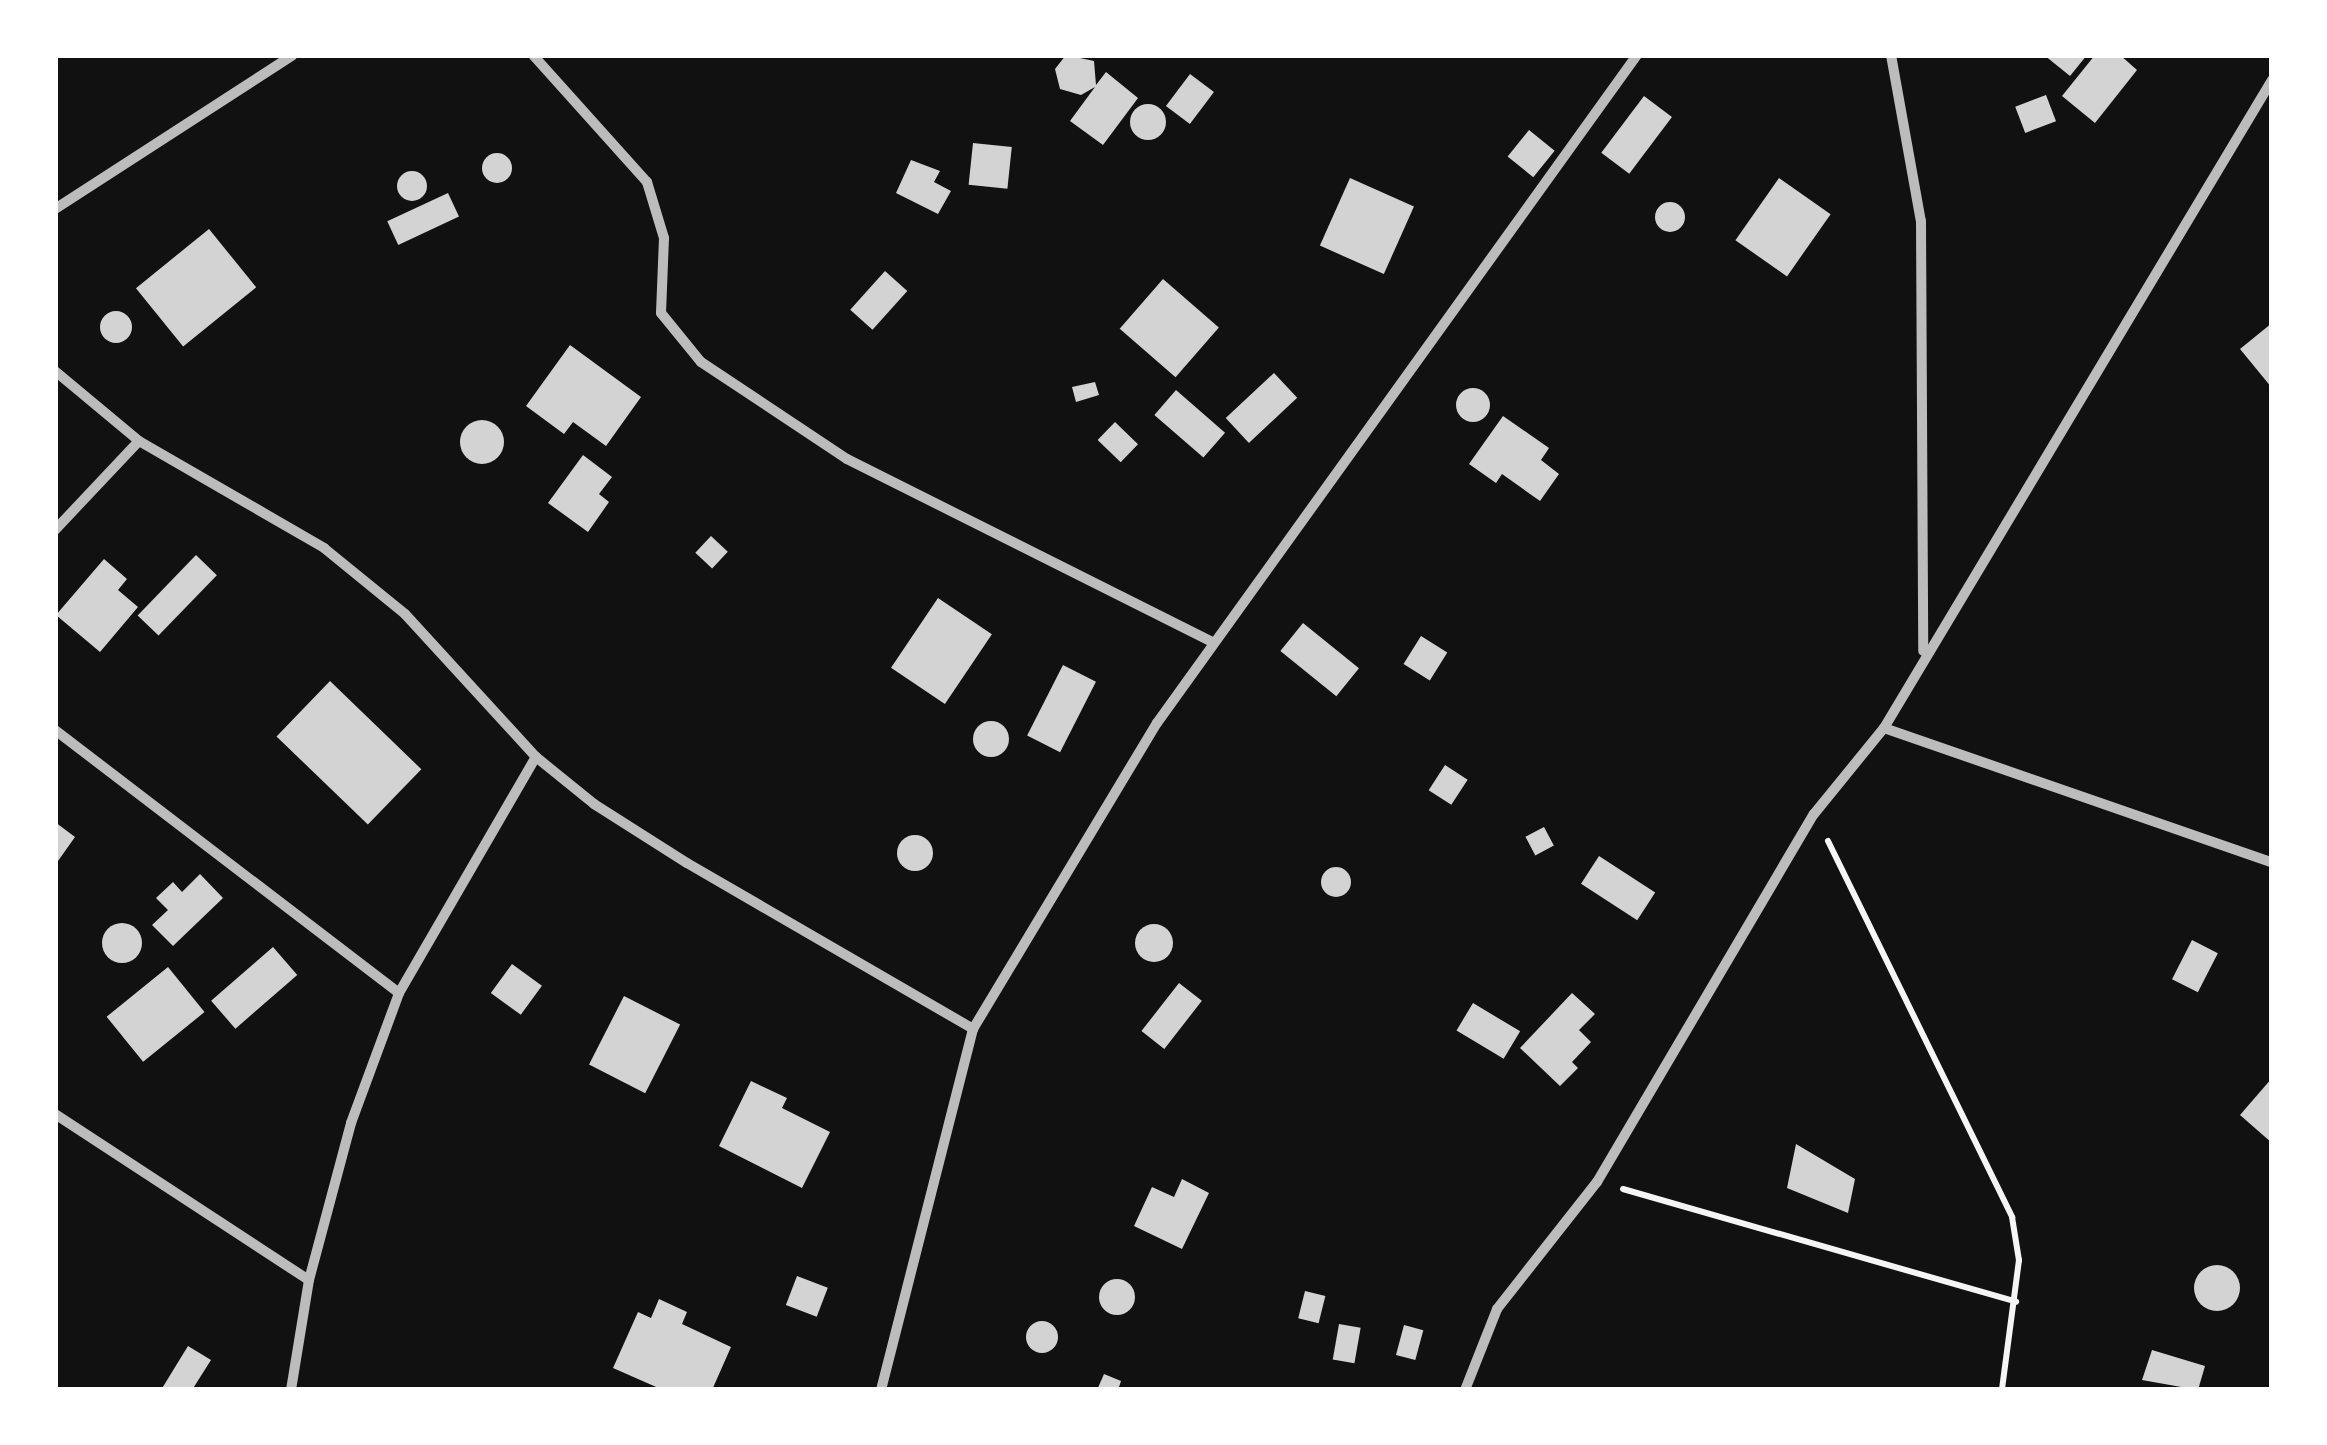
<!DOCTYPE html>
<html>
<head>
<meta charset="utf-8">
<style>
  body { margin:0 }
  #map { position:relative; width:2327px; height:1445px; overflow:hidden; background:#111; font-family:Helvetica,sans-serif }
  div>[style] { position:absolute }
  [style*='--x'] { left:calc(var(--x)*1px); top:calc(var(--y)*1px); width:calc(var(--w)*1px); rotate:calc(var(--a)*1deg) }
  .building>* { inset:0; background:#d3d3d3; transform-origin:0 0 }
  .round { border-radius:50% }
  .path>* { height:6px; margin:-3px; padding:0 3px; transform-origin:3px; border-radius:3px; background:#f5f5f5 }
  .minor>* { height:10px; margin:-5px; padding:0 5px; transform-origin:5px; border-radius:5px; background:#bcbcbc }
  span { translate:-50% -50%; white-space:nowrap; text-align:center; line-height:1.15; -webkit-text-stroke:9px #fff; paint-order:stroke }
  .frame { position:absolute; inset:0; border:58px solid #fff; pointer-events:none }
</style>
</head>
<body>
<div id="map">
  <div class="building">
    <i style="clip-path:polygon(1066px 55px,1094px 61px,1096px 85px,1106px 72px,1138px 98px,1103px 145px,1070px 121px,1095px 87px,1081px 95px,1060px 89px,1055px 69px)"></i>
    <i style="clip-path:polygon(2044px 55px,2087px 55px,2070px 76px)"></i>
    <i style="clip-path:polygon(2095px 55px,2120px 55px,2137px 70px,2095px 123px,2062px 96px)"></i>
    <i style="left:1190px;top:74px;width:30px;height:40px;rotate:37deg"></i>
    <i style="left:2046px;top:95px;width:28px;height:33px;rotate:69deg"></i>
    <i style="left:1644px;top:96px;width:35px;height:71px;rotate:37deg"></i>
    <i class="round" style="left:1130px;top:104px;width:36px;height:36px"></i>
    <i style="left:1529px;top:130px;width:33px;height:34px;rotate:39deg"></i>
    <i style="left:973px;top:143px;width:39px;height:42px;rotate:6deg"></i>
    <i class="round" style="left:482px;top:153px;width:30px;height:30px"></i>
    <i style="clip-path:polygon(911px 160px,940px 171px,934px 182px,951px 191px,938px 214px,896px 193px)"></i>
    <i class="round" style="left:397px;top:171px;width:30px;height:30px"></i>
    <i style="left:1350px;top:178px;width:70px;height:74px;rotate:24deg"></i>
    <i style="left:1779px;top:178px;width:63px;height:76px;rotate:35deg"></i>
    <i style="left:448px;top:193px;width:26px;height:67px;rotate:65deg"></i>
    <i class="round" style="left:1655px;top:202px;width:30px;height:30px"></i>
    <i style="left:209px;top:229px;width:75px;height:94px;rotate:51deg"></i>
    <i style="left:885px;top:271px;width:30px;height:52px;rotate:42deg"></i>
    <i style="left:1163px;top:279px;width:74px;height:66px;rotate:41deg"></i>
    <i class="round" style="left:100px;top:311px;width:32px;height:32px"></i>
    <i style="clip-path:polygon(2272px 323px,2272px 388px,2240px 349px)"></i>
    <i style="clip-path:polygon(570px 345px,641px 397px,606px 446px,573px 422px,564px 434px,526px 406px)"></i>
    <i style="left:1274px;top:373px;width:34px;height:66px;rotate:47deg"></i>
    <i style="clip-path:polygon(1095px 382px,1099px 395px,1076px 402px,1072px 387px)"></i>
    <i class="round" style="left:1456px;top:388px;width:34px;height:34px"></i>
    <i style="left:1176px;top:390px;width:65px;height:33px;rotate:41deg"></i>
    <i style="clip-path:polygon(1503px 416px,1549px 448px,1541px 460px,1559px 474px,1540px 501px,1502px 474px,1496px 483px,1469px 464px)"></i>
    <i class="round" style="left:460px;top:420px;width:44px;height:44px"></i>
    <i style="left:1115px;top:422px;width:32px;height:25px;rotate:44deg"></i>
    <i style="clip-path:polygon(583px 455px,612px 477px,599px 494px,609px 502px,588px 532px,548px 503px)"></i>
    <i style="left:711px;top:536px;width:23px;height:23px;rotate:43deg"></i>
    <i style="left:196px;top:555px;width:29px;height:84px;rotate:44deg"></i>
    <i style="clip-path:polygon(104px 559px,127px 579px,118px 590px,138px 607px,100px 652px,56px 615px)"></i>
    <i style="left:938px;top:598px;width:65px;height:84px;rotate:34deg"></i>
    <i style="left:1303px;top:623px;width:72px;height:36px;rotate:39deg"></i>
    <i style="left:1421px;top:636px;width:31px;height:33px;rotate:32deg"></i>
    <i style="left:1063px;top:665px;width:37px;height:79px;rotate:27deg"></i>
    <i style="left:330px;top:681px;width:127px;height:77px;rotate:44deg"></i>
    <i class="round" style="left:973px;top:721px;width:36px;height:36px"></i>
    <i style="left:1445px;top:765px;width:27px;height:30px;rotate:33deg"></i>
    <i style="clip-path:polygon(55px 822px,75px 837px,58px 861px,55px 859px)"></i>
    <i style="left:1544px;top:827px;width:21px;height:21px;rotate:62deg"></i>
    <i class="round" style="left:897px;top:835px;width:36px;height:36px"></i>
    <i style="left:1599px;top:856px;width:67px;height:33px;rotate:33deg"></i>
    <i class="round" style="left:1321px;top:867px;width:30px;height:30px"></i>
    <i style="clip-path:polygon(200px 874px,223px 898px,173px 946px,152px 925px,168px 910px,156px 898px,173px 882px,182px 892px)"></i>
    <i class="round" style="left:102px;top:923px;width:40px;height:40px"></i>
    <i class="round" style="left:1135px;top:924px;width:38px;height:38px"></i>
    <i style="left:2192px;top:940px;width:29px;height:44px;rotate:27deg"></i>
    <i style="left:273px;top:947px;width:37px;height:82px;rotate:49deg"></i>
    <i style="left:512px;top:964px;width:37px;height:36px;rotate:36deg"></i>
    <i style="left:168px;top:967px;width:58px;height:79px;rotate:51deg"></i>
    <i style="left:1179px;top:983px;width:29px;height:61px;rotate:38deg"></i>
    <i style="clip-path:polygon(1572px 993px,1595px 1014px,1579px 1030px,1591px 1042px,1572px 1062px,1578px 1068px,1560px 1086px,1520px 1048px)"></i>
    <i style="left:624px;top:996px;width:63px;height:77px;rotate:27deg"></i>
    <i style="left:1473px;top:1003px;width:55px;height:32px;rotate:31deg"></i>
    <i style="clip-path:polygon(2272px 1078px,2272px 1143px,2240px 1115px)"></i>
    <i style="clip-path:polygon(751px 1081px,787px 1098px,782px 1108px,830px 1132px,802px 1188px,719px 1146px)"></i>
    <i style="clip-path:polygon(1796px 1144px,1855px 1179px,1848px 1213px,1787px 1188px)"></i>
    <i style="clip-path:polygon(1182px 1179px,1209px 1193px,1182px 1249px,1134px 1226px,1152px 1187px,1174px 1197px)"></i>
    <i class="round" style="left:2194px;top:1265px;width:46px;height:46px"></i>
    <i style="left:797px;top:1276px;width:33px;height:31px;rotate:21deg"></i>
    <i class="round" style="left:1099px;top:1279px;width:36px;height:36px"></i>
    <i style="left:1305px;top:1291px;width:21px;height:28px;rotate:14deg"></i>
    <i style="clip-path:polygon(659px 1299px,687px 1312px,682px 1324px,731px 1347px,712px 1390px,663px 1390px,613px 1368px,638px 1312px,651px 1318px)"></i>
    <i class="round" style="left:1026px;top:1321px;width:32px;height:32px"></i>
    <i style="left:1339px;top:1324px;width:22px;height:36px;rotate:10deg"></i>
    <i style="left:1404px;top:1325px;width:20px;height:31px;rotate:15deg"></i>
    <i style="clip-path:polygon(188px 1346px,211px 1360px,192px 1390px,161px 1390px)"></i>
    <i style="clip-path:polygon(2152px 1350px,2205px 1366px,2198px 1390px,2142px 1380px)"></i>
    <i style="clip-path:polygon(1104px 1374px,1121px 1381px,1118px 1390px,1097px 1390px)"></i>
  </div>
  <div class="path">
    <i style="--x:1828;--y:841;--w:419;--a:63.9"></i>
    <i style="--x:2012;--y:1217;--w:44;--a:80.8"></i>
    <i style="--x:2019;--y:1260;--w:131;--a:97.5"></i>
    <i style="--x:1623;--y:1189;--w:409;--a:16"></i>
  </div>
  <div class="minor">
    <i style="--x:533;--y:55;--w:171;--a:48.1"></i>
    <i style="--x:647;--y:182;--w:59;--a:73.1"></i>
    <i style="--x:664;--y:238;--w:75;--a:92.3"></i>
    <i style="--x:661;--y:313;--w:63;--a:50.8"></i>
    <i style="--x:701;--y:362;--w:175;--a:33.6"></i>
    <i style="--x:847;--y:459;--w:408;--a:26.6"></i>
    <i style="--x:1891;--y:55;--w:169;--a:79.8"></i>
    <i style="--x:1921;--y:221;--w:430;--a:89.7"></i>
    <i style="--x:55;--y:209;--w:283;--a:-32.9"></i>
    <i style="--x:55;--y:371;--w:109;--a:39.8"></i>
    <i style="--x:139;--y:441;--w:214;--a:30"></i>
    <i style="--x:324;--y:548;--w:104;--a:39.2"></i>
    <i style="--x:405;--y:614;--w:194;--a:47.5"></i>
    <i style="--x:55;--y:530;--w:122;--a:-46.7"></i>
    <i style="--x:1884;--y:728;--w:410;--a:19.1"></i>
    <i style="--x:55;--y:730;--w:433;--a:37.4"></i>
    <i style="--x:973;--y:1029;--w:357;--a:-59"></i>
    <i style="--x:1157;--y:723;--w:823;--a:-54.3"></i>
    <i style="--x:55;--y:1114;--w:303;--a:33.2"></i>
    <i style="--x:309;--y:1280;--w:111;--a:99.3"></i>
    <i style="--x:309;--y:1280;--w:163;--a:-75"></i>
    <i style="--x:351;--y:1123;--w:139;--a:-69.7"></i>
    <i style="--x:399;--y:993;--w:273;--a:-59.9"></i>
    <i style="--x:536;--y:757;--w:75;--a:39"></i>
    <i style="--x:594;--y:804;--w:110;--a:32.4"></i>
    <i style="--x:687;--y:863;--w:331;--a:30.1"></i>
    <i style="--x:973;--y:1029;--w:373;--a:104.3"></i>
    <i style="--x:1465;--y:1390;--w:87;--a:-68.4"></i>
    <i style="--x:1497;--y:1309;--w:162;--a:-51.8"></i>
    <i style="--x:1597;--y:1182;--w:427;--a:-59.5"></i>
    <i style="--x:1814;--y:814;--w:111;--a:-50.9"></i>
    <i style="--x:1884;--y:728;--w:755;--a:-59.09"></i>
  </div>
  <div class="frame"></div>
</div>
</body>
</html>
